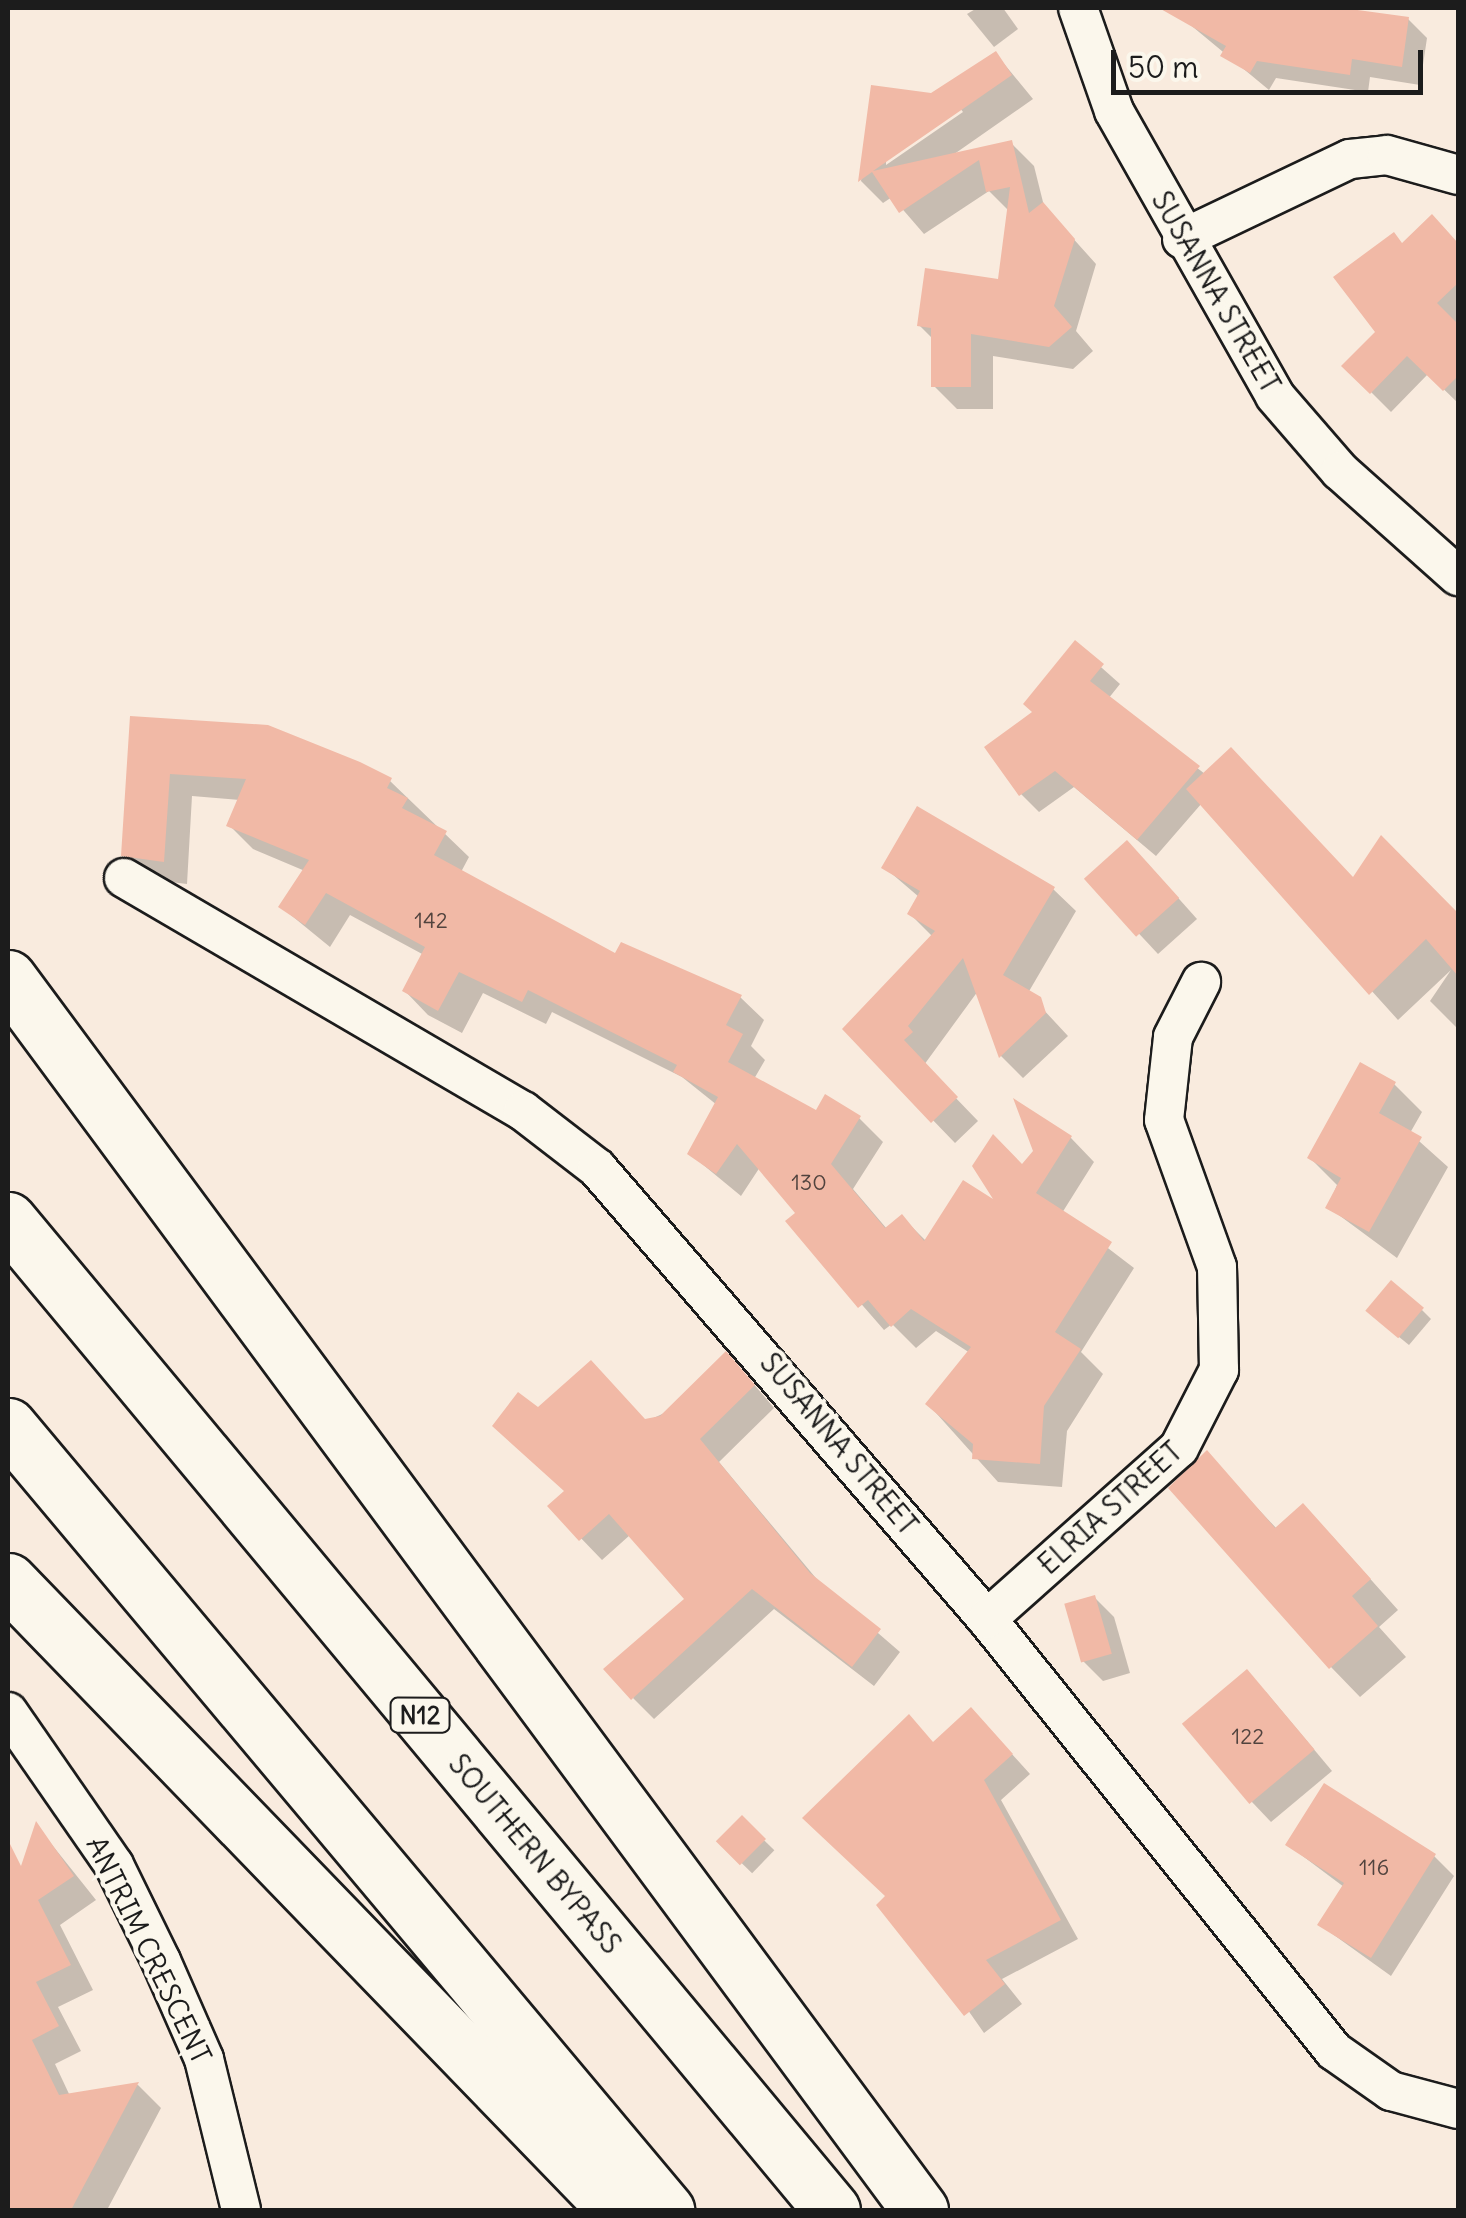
<!DOCTYPE html>
<html>
<head>
<meta charset="utf-8">
<style>
  body { margin:0 }
  #map { position:relative; width:1466px; height:2218px; overflow:hidden; background:#f9ebde; font-family:Delius,sans-serif }
  div>[style] { position:absolute }
  [style*='--x'] { left:calc(var(--x)*1px); top:calc(var(--y)*1px); width:calc(var(--w)*1px); rotate:calc(var(--a)*1deg) }
  .shadow>* { inset:0; background:#0003; transform-origin:0 0 }
  .building>* { inset:0; background:#f1b9a6; transform-origin:0 0 }
  .roads { filter:drop-shadow(2px 0 #1c1c1c) drop-shadow(-2px 0 #1c1c1c) drop-shadow(0 2px #1c1c1c) drop-shadow(0 -2px #1c1c1c) }
  .minor>* { height:38px; margin:-19px; padding:0 19px; transform-origin:19px; border-radius:19px; background:#fbf7ec }
  .motorway>* { height:55px; margin:-27.5px; padding:0 27.5px; transform-origin:27.5px; border-radius:27.5px; background:#fbf7ec }
  span { translate:-50% -50%; white-space:nowrap; text-align:center; line-height:1.15; -webkit-text-stroke:9px #fbf7ec; paint-order:stroke }
  .number-label { font-size:22px; color:#51433e }
  .number-label span { -webkit-text-stroke-width:0 }
  .shield-label span { padding:2px 8px; background:#fbf7ec; border:2px solid; border-radius:8px; -webkit-text-stroke-width:0 }
  .shield-label { font-size:25px; color:#1c1c1c; font-weight:700 }
  .street-label { font-size:28px; color:#1c1c1c }
  .frame { position:absolute; inset:0; border:10px solid #1c1c1c; pointer-events:none }
  .scale { position:absolute; left:1111px; top:50px; width:312px; height:45px; box-sizing:border-box; border:5px solid #1c1c1c; border-top:0; padding-left:12px; font-size:30px; line-height:35px; white-space:nowrap; color:#1c1c1c; -webkit-text-stroke:8px #fbf7ec; paint-order:stroke }
</style>
</head>
<body>
<div id="map">
  <div class="shadow">
    <i style="clip-path:polygon(977px 8px,1003px 8px,1018px 29px,994px 47px,967px 14px)"></i>
    <i style="clip-path:polygon(1170px 8px,1327px 8px,1408px 19px,1427px 38px,1420px 85px,1370px 77px,1368px 92px,1276px 78px,1269px 90px)"></i>
    <i style="clip-path:polygon(evenodd,996px 54px,1033px 99px,950px 157px,1011px 143px,1034px 166px,1044px 206px,1096px 264px,1076px 331px,1093px 351px,1073px 369px,993px 356px,993px 409px,957px 409px,934px 386px,933px 339px,919px 325px,1000px 282px,1009px 211px,989px 191px,924px 234px,892px 197px,883px 203px,861px 181px,873px 88px,932px 96px,996px 54px,960px 108px,963px 112px,886px 165px,886px 159px,960px 108px)"></i>
    <i style="clip-path:polygon(1432px 218px,1458px 245px,1458px 403px,1428px 374px,1391px 412px,1345px 366px,1378px 332px,1403px 245px)"></i>
    <i style="clip-path:polygon(1075px 644px,1120px 684px,1108px 699px,1205px 774px,1354px 880px,1381px 839px,1458px 916px,1458px 1029px,1430px 1001px,1451px 970px,1398px 1020px,1202px 803px,1156px 856px,1074px 787px,1039px 812px,1021px 794px,1034px 713px)"></i>
    <i style="clip-path:polygon(132px 718px,390px 781px,469px 857px,461px 872px,616px 956px,740px 997px,764px 1020px,751px 1046px,765px 1060px,754px 1079px,817px 1113px,859px 1118px,883px 1142px,853px 1189px,887px 1229px,902px 1217px,927px 1242px,1002px 1207px,1035px 1151px,1018px 1104px,1071px 1138px,1094px 1162px,1062px 1213px,1134px 1268px,1081px 1352px,1103px 1374px,1067px 1431px,1062px 1487px,998px 1482px,928px 1404px,970px 1353px,936px 1331px,916px 1348px,892px 1324px,884px 1330px,789px 1221px,798px 1213px,760px 1167px,741px 1196px,690px 1154px,717px 1105px,682px 1077px,552px 1012px,546px 1024px,483px 993px,462px 1033px,428px 1015px,405px 991px,424px 955px,350px 915px,330px 947px,281px 907px,305px 871px,253px 849px,229px 825px,240px 800px,192px 796px,187px 884px,147px 879px,123px 855px)"></i>
    <i style="clip-path:polygon(1147px 863px,1197px 919px,1158px 954px,1088px 879px)"></i>
    <i style="clip-path:polygon(884px 867px,1053px 889px,1076px 911px,1028px 993px,1068px 1036px,1023px 1078px,1001px 1056px,978px 991px,924px 1065px,978px 1121px,955px 1143px,845px 1029px,933px 937px,910px 914px,919px 897px)"></i>
    <i style="clip-path:polygon(1394px 1084px,1422px 1112px,1410px 1133px,1448px 1167px,1397px 1258px,1328px 1207px,1337px 1185px,1310px 1158px)"></i>
    <i style="clip-path:polygon(1422px 1310px,1431px 1319px,1409px 1345px,1378px 1320px)"></i>
    <i style="clip-path:polygon(746px 1375px,774px 1408px,719px 1462px,820px 1583px,900px 1652px,874px 1686px,774px 1609px,654px 1719px,633px 1698px,688px 1599px,630px 1535px,602px 1560px,551px 1507px,567px 1492px,538px 1411px,645px 1422px)"></i>
    <i style="clip-path:polygon(1207px 1454px,1277px 1529px,1332px 1536px,1398px 1610px,1379px 1627px,1406px 1657px,1360px 1697px,1331px 1667px)"></i>
    <i style="clip-path:polygon(1094px 1597px,1114px 1617px,1130px 1673px,1103px 1681px,1083px 1661px)"></i>
    <i style="clip-path:polygon(1266px 1692px,1332px 1771px,1271px 1822px,1252px 1802px)"></i>
    <i style="clip-path:polygon(990px 1730px,1030px 1774px,1001px 1800px,1078px 1939px,1002px 1979px,1022px 2004px,984px 2033px,888px 1896px)"></i>
    <i style="left:742px;top:1819px;width:45px;height:32px;rotate:44deg"></i>
    <i style="clip-path:polygon(37px 1826px,96px 1900px,60px 1925px,93px 1990px,58px 2007px,81px 2051px,55px 2064px,70px 2096px,138px 2085px,161px 2108px,107px 2210px,8px 2210px,8px 2128px,34px 2143px,8px 2090px,8px 1878px,30px 1863px)"></i>
    <i style="clip-path:polygon(1288px 1845px,1434px 1856px,1454px 1876px,1391px 1976px,1320px 1925px,1344px 1887px)"></i>
  </div>
  <div class="building">
    <i style="clip-path:polygon(1159px 8px,1343px 8px,1409px 17px,1402px 67px,1352px 59px,1350px 75px,1257px 61px,1250px 73px,1220px 56px,1226px 46px)"></i>
    <i style="clip-path:polygon(996px 51px,1012px 75px,873px 171px,1012px 140px,1029px 213px,1043px 202px,1075px 239px,1054px 306px,1072px 327px,1049px 347px,971px 334px,971px 387px,931px 387px,931px 328px,917px 326px,925px 268px,998px 279px,1010px 187px,986px 192px,979px 160px,899px 213px,872px 172px,858px 182px,871px 85px,931px 93px)"></i>
    <i style="clip-path:polygon(1432px 214px,1458px 243px,1458px 283px,1437px 303px,1458px 324px,1458px 376px,1443px 391px,1407px 356px,1370px 394px,1341px 366px,1375px 332px,1333px 277px,1394px 232px,1402px 243px)"></i>
    <i style="clip-path:polygon(1075px 640px,1104px 664px,1090px 681px,1200px 766px,1137px 840px,1055px 771px,1019px 796px,984px 747px,1032px 712px,1023px 704px)"></i>
    <i style="clip-path:polygon(130px 716px,268px 725px,360px 762px,392px 778px,387px 788px,408px 798px,402px 808px,447px 831px,434px 855px,615px 953px,621px 942px,742px 995px,726px 1025px,743px 1034px,728px 1062px,816px 1110px,825px 1094px,861px 1116px,831px 1164px,885px 1228px,902px 1214px,924px 1241px,963px 1180px,993px 1199px,972px 1166px,993px 1134px,1022px 1164px,1033px 1151px,1013px 1098px,1072px 1136px,1036px 1193px,1112px 1242px,1055px 1332px,1081px 1349px,1044px 1406px,1040px 1464px,972px 1459px,973px 1444px,925px 1404px,971px 1347px,911px 1309px,891px 1327px,868px 1300px,858px 1308px,785px 1221px,795px 1213px,737px 1144px,716px 1174px,687px 1154px,718px 1097px,673px 1072px,677px 1065px,528px 990px,522px 1002px,459px 972px,438px 1011px,402px 991px,425px 947px,326px 893px,305px 925px,278px 907px,309px 860px,226px 826px,246px 779px,170px 774px,164px 862px,121px 856px)"></i>
    <i style="clip-path:polygon(1231px 747px,1353px 877px,1381px 835px,1458px 913px,1458px 976px,1426px 939px,1369px 995px,1186px 789px)"></i>
    <i style="clip-path:polygon(917px 806px,1055px 887px,1003px 975px,1041px 997px,1046px 1013px,999px 1058px,963px 958px,908px 1026px,913px 1032px,904px 1040px,958px 1097px,931px 1123px,842px 1029px,935px 931px,907px 914px,920px 891px,881px 868px)"></i>
    <i style="left:1127px;top:840px;width:78px;height:58px;rotate:48deg"></i>
    <i style="clip-path:polygon(1360px 1062px,1396px 1082px,1379px 1113px,1422px 1137px,1369px 1232px,1325px 1208px,1341px 1178px,1307px 1158px)"></i>
    <i style="left:1391px;top:1280px;width:43px;height:40px;rotate:40deg"></i>
    <i style="clip-path:polygon(726px 1351px,755px 1385px,700px 1439px,810px 1573px,881px 1629px,852px 1667px,752px 1589px,631px 1700px,603px 1669px,684px 1599px,609px 1514px,579px 1541px,547px 1506px,564px 1491px,492px 1426px,518px 1392px,538px 1407px,591px 1360px,645px 1419px,660px 1416px)"></i>
    <i style="clip-path:polygon(1207px 1450px,1275px 1528px,1303px 1503px,1371px 1579px,1352px 1596px,1378px 1626px,1329px 1669px,1168px 1488px)"></i>
    <i style="left:1095px;top:1595px;width:61px;height:32px;rotate:74deg"></i>
    <i style="left:1247px;top:1669px;width:105px;height:85px;rotate:50deg"></i>
    <i style="clip-path:polygon(971px 1707px,1013px 1754px,984px 1780px,1061px 1920px,986px 1960px,1005px 1984px,964px 2016px,876px 1905px,885px 1896px,802px 1818px,909px 1714px,933px 1742px)"></i>
    <i style="clip-path:polygon(1324px 1783px,1436px 1854px,1371px 1958px,1317px 1925px,1344px 1883px,1285px 1845px)"></i>
    <i style="left:742px;top:1815px;width:34px;height:37px;rotate:45deg"></i>
    <i style="clip-path:polygon(36px 1821px,74px 1876px,38px 1900px,71px 1965px,36px 1982px,59px 2026px,32px 2040px,59px 2095px,139px 2082px,71px 2210px,8px 2210px,8px 1840px,21px 1866px)"></i>
  </div>
  <div class="roads">
    <div class="minor">
      <i style="--x:1078;--y:8;--w:109;--a:70.7"></i>
      <i style="--x:1114;--y:111;--w:327;--a:60.5"></i>
      <i style="--x:1275;--y:396;--w:99;--a:49.1"></i>
      <i style="--x:1340;--y:471;--w:158;--a:41.7"></i>
      <i style="--x:1182;--y:239;--w:186;--a:-25.5"></i>
      <i style="--x:1350;--y:159;--w:37;--a:-6"></i>
      <i style="--x:1387;--y:155;--w:74;--a:15.7"></i>
      <i style="--x:124;--y:878;--w:462;--a:30.3"></i>
      <i style="--x:523;--y:1111;--w:93;--a:37.6"></i>
      <i style="--x:597;--y:1168;--w:596;--a:49.15"></i>
      <i style="--x:987;--y:1619;--w:554;--a:51.23"></i>
      <i style="--x:1334;--y:2051;--w:70;--a:35.1"></i>
      <i style="--x:1391;--y:2091;--w:69;--a:15"></i>
      <i style="--x:987;--y:1619;--w:257;--a:-41.7"></i>
      <i style="--x:1179;--y:1448;--w:88;--a:-62.9"></i>
      <i style="--x:1219;--y:1370;--w:103;--a:-91.1"></i>
      <i style="--x:1217;--y:1267;--w:156;--a:-109.8"></i>
      <i style="--x:1164;--y:1120;--w:83;--a:-83.8"></i>
      <i style="--x:1173;--y:1037;--w:62;--a:-63"></i>
      <i style="--x:8;--y:1712;--w:186;--a:55.3"></i>
      <i style="--x:114;--y:1865;--w:107;--a:63.9"></i>
      <i style="--x:161;--y:1961;--w:107;--a:66.3"></i>
      <i style="--x:204;--y:2059;--w:155;--a:76.2"></i>
    </div>
    <div class="motorway">
      <i style="--x:8;--y:978;--w:1533;--a:53.49"></i>
      <i style="--x:8;--y:1220;--w:1288;--a:50.23"></i>
      <i style="--x:8;--y:1426;--w:1024;--a:49.99"></i>
      <i style="--x:8;--y:1581;--w:876;--a:45.93"></i>
    </div>
  </div>
  <div class="number-label">
    <span style="left:431px;top:921px">142</span>
    <span style="left:809px;top:1183px">130</span>
    <span style="left:1248px;top:1737px">122</span>
    <span style="left:1374px;top:1868px">116</span>
  </div>
  <div class="shield-label">
    <span style="left:420px;top:1715px">N12</span>
  </div>
  <div class="street-label">
    <span style="left:1216px;top:292px;rotate:60deg">SUSANNA STREET</span>
    <span style="left:839px;top:1444px;rotate:50deg">SUSANNA STREET</span>
    <span style="left:1110px;top:1508px;rotate:-42deg">ELRIA STREET</span>
    <span style="left:535px;top:1854px;rotate:50deg">SOUTHERN BYPASS</span>
    <span style="left:149px;top:1950px;rotate:64deg">ANTRIM CRESCENT</span>
  </div>
  <div class="frame"></div>
  <div class="scale">50 m</div>
</div>
</body>
</html>
